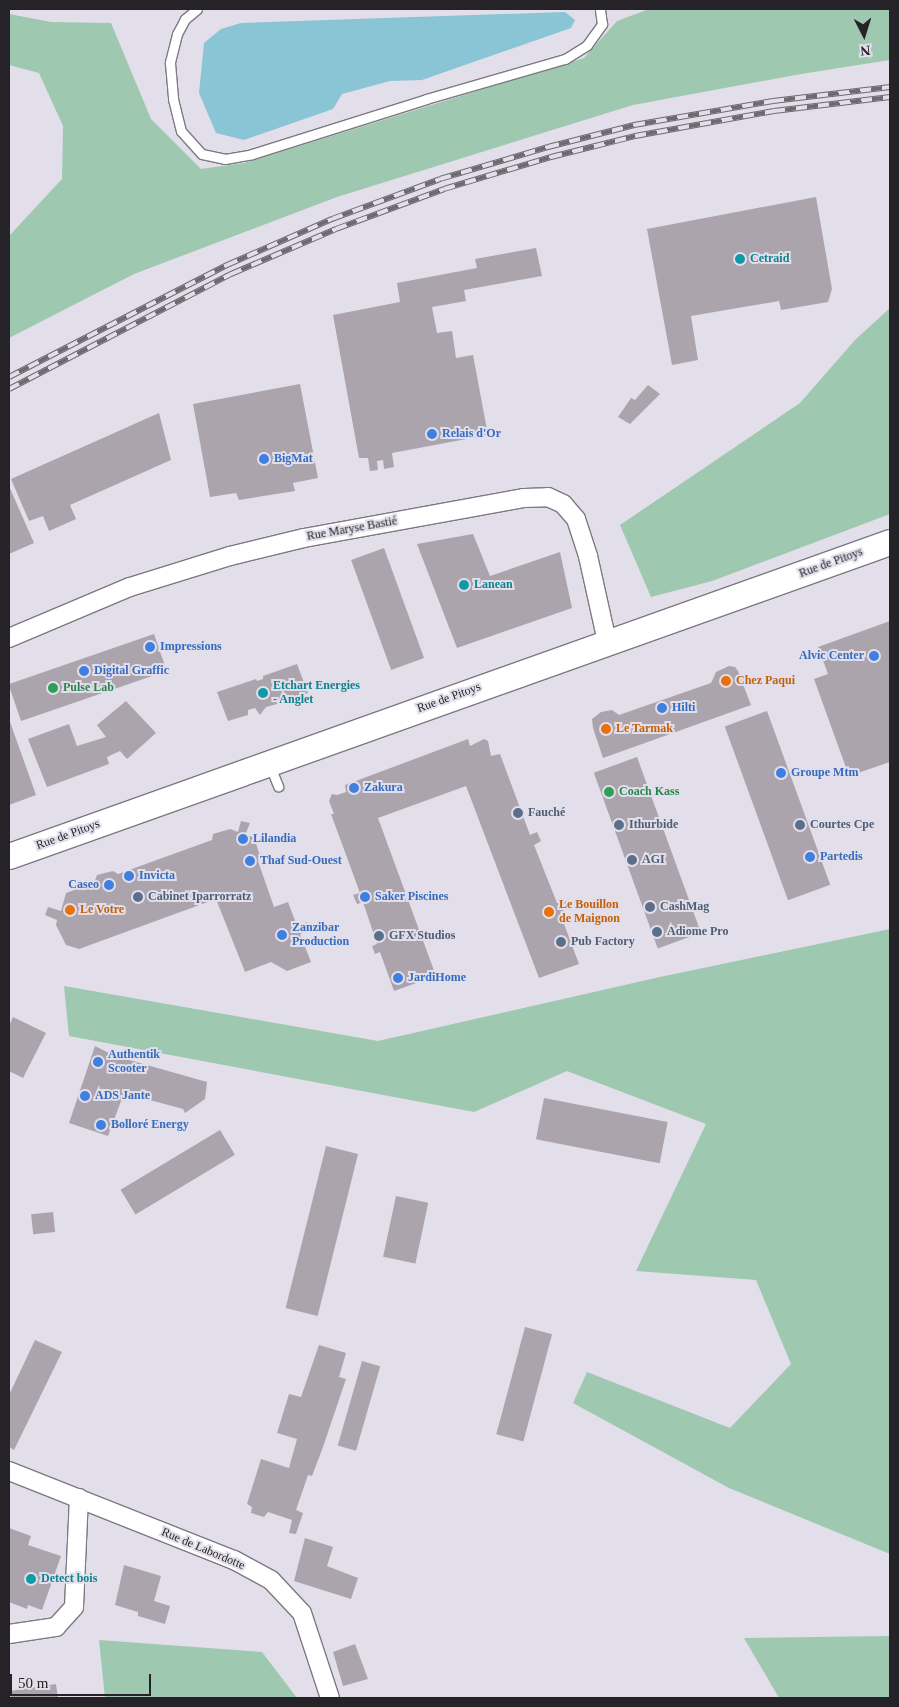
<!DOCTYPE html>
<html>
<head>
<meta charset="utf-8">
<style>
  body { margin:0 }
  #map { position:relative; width:899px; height:1707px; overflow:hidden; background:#e2deea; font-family:Georgia,serif }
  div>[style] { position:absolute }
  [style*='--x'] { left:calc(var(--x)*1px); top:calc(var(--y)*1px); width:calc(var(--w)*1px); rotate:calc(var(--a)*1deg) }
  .green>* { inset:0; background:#9fc8b0 }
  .water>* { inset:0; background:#8ac5d6 }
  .building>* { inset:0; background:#aca4ad; transform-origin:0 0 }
  .roads { filter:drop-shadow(1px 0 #7d7984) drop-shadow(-1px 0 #7d7984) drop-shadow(0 1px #7d7984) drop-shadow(0 -1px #7d7984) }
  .lane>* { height:9px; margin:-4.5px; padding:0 4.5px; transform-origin:4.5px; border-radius:4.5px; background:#fff }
  .street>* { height:18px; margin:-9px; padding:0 9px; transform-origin:9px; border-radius:9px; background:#fff }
  .secondary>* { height:25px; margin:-12.5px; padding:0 12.5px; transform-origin:12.5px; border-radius:12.5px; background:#fff }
  .rail>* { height:5.5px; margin-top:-2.75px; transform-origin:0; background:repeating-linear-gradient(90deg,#e2deea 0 11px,#6d6a71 0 22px); box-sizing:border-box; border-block:1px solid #6d6a71 }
  .dots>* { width:14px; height:14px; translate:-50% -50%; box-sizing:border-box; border:2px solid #e2deea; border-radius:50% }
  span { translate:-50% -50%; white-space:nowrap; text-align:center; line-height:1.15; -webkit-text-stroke:4px #e2deea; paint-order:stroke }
  .culture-label { font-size:12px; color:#0d838f; font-weight:700 }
  .left { translate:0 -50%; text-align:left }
  .shop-label { font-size:12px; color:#366cbe; font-weight:700 }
  .right { translate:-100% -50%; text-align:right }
  .street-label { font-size:12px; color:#252327 }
  .food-label { font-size:12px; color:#c56008; font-weight:700 }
  .leisure-label { font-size:12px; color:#27864d; font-weight:700 }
  .service-label { font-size:12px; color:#4e5e75; font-weight:700 }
  .frame { position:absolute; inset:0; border:10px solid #252327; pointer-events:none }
  .north { position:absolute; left:839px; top:10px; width:50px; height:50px; -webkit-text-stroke:4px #e2deea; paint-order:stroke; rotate:175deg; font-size:14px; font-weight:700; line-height:20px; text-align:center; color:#252327 }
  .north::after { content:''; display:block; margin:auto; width:18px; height:22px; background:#252327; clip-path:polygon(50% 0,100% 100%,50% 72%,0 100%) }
  .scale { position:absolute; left:10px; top:1674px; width:141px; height:22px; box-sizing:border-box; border:2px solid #252327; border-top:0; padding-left:6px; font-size:15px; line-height:18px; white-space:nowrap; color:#252327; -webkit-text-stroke:4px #e2deea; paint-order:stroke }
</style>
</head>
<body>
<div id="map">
  <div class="green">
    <i style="clip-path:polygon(649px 9px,890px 9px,890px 60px,801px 74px,633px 105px,337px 197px,134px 274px,9px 338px,9px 236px,62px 179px,63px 126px,39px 73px,9px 65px,9px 14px,51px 22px,111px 23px,151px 119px,201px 169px,244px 163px,584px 58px,617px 21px)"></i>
    <i style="clip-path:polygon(890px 308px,890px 514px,712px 581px,651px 597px,620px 525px,800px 403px,855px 340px)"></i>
    <i style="clip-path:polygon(890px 929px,890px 1554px,729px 1488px,573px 1403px,587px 1372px,730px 1428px,791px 1364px,756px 1280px,636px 1271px,706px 1124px,567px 1071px,474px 1112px,69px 1036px,64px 986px,378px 1041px,660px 977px)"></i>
    <i style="clip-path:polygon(890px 1636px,890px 1698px,779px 1698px,744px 1638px)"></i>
    <i style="clip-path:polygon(99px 1640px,262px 1652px,297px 1698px,105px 1698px)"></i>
  </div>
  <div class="water">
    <i style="clip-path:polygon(565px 12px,575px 20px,571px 28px,422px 80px,390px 81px,342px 94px,333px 109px,244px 140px,216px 133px,199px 93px,204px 43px,221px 29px,241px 23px)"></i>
  </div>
  <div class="building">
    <i style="clip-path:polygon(816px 197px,832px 289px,828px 302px,781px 310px,779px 301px,691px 316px,698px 360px,672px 365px,647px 229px)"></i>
    <i style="clip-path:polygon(536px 248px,542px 276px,464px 290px,466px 301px,432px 307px,437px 333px,452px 331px,456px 358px,473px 355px,488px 435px,392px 453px,394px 467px,384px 469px,383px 460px,377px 461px,378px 470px,370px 471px,368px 458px,359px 458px,333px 315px,400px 302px,397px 283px,477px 268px,475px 259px)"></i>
    <i style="clip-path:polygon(300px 384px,318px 478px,293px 483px,295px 491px,239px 500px,236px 493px,210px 497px,193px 404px)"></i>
    <i style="clip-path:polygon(648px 385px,660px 394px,630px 424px,618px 417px,631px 398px,635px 400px)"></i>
    <i style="clip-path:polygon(159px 413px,171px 460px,70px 505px,76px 519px,49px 531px,43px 516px,29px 521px,11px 479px)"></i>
    <i style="clip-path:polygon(9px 486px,34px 543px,9px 554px)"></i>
    <i style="clip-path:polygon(473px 534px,490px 576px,560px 552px,572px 608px,457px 648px,417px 544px)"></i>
    <i style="left:384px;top:548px;width:117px;height:35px;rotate:70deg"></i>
    <i style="clip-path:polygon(890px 621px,890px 762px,849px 776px,814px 679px,828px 674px,818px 647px)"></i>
    <i style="left:154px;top:634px;width:39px;height:154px;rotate:71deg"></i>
    <i style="clip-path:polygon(297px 664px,308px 693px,285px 701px,281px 699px,277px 702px,277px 704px,266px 707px,260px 715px,255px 708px,248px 710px,248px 715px,228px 721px,217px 692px,256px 679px,257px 681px,263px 679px,263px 676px)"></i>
    <i style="clip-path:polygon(729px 666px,735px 667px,738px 671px,751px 705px,603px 758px,593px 728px,592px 719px,601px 712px,612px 710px,619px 715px,711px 683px,716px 672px)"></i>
    <i style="clip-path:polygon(126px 701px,156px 733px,127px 759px,120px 751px,107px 757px,109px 764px,47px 787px,28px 739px,69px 724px,77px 746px,106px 737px,97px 725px)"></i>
    <i style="left:767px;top:711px;width:185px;height:45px;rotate:70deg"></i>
    <i style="clip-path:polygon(9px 719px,36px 795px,9px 805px)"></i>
    <i style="clip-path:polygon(468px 739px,470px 746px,484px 739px,488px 741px,491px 756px,500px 754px,530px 835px,537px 832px,541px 841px,534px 845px,557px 903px,566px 901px,567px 908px,560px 913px,579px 964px,539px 978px,466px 786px,378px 818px,436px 976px,394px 991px,380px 952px,375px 954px,372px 946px,377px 944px,363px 902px,357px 904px,353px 895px,360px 893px,331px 814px,334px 814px,329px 801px,332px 794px,337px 795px,346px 792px,345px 785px)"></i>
    <i style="left:637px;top:757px;width:187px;height:46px;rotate:70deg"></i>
    <i style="clip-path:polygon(241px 821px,250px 823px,245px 835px,254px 837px,260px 856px,258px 861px,274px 907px,288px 902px,297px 926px,307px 922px,310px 930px,300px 934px,311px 962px,287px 971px,271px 962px,245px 972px,216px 899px,79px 949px,66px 945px,56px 925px,57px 920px,45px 915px,48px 907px,61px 911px,66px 893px,94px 883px,97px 875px,113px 871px,118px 874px,212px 840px,213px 834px,230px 829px,238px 832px)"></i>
    <i style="clip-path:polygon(13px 1017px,46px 1033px,23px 1078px,9px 1071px,9px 1026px)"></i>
    <i style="clip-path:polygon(95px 1046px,115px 1056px,207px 1082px,205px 1099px,185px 1113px,183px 1109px,124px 1093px,108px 1136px,69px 1123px)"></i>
    <i style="left:544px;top:1098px;width:126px;height:42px;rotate:11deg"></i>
    <i style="left:220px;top:1130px;width:29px;height:116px;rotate:59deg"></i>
    <i style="left:326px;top:1146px;width:33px;height:167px;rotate:14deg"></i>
    <i style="left:396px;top:1196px;width:33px;height:62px;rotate:12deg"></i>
    <i style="left:53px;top:1212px;width:20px;height:22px;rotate:84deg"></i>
    <i style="left:525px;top:1327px;width:28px;height:111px;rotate:15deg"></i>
    <i style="clip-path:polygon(35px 1340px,62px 1352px,14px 1450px,9px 1447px,9px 1395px)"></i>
    <i style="clip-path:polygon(319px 1345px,346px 1353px,339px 1377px,346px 1379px,323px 1447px,312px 1476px,308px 1475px,296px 1510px,303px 1513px,296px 1534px,289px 1533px,292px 1520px,268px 1512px,264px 1517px,251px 1513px,252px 1507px,247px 1504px,261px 1459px,289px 1468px,297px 1439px,277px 1433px,289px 1394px,301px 1397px)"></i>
    <i style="left:362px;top:1361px;width:19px;height:88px;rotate:16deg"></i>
    <i style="clip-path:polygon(9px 1528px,31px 1536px,28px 1545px,61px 1556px,42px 1610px,28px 1605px,27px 1609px,9px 1602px)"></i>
    <i style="clip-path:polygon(305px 1538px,333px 1547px,327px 1566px,358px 1578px,351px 1599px,294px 1581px)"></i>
    <i style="clip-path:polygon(124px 1565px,161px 1576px,154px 1601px,170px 1606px,165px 1624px,138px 1616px,138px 1612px,115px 1605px)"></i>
    <i style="clip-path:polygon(355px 1644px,368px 1679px,343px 1686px,333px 1652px)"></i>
    <i style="clip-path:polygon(56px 1684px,58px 1698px,11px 1698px,10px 1691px)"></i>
  </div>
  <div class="roads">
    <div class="lane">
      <i style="--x:197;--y:9;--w:16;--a:140"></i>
      <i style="--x:185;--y:19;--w:17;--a:118"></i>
      <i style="--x:177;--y:34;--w:30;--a:104"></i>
      <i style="--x:170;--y:63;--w:36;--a:85"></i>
      <i style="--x:173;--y:99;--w:33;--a:76"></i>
      <i style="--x:181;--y:131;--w:31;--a:48"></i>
      <i style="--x:202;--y:154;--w:24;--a:12"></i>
      <i style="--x:225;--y:159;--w:27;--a:-10"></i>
      <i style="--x:252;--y:154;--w:182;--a:-17.5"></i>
      <i style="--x:426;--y:99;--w:145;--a:-16.1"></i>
      <i style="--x:565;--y:59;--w:26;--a:-32"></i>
      <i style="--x:587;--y:45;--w:26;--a:-54"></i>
      <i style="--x:602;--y:24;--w:15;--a:-98"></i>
      <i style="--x:270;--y:766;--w:22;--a:68"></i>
    </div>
    <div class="street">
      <i style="--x:9;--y:638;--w:131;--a:-22.9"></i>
      <i style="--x:130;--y:587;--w:105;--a:-17.2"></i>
      <i style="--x:230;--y:556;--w:76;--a:-13.7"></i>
      <i style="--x:304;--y:538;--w:224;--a:-10.3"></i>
      <i style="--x:524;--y:498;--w:24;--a:-2"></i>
      <i style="--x:548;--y:497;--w:17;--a:25"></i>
      <i style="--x:563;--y:504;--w:20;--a:49"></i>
      <i style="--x:576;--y:519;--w:39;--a:72"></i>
      <i style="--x:588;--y:556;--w:88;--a:77.5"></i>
      <i style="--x:9;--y:1471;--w:242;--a:21.6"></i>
      <i style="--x:234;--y:1560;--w:42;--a:28.4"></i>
      <i style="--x:271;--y:1580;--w:45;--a:46.8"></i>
      <i style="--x:302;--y:1613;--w:89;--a:71.8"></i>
      <i style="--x:9;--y:1634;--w:48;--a:-8.5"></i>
      <i style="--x:56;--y:1627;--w:27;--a:-48"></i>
      <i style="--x:74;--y:1607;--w:109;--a:-87.4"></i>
    </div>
    <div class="secondary">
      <i style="--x:9;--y:856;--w:935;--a:-19.62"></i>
    </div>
  </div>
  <div class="rail">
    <i style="--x:9;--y:377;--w:245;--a:-27.2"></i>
    <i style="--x:227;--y:265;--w:115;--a:-23.7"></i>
    <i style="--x:332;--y:219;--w:115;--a:-20.3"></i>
    <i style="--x:440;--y:179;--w:113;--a:-16.5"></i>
    <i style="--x:548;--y:147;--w:89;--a:-14.3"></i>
    <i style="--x:634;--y:125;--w:141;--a:-9.8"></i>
    <i style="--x:773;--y:101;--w:118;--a:-6.8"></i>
    <i style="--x:9;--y:389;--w:250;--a:-27.4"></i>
    <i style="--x:231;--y:274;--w:114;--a:-23.2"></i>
    <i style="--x:336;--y:229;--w:115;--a:-20.3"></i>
    <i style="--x:444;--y:189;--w:112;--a:-16.7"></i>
    <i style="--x:551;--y:157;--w:87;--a:-14"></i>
    <i style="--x:635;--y:136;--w:141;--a:-10.2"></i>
    <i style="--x:774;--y:111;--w:117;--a:-6.9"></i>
  </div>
  <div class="dots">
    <i style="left:740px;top:259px;background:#0f9aa8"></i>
    <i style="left:432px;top:434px;background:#3f7fe0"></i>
    <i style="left:264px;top:459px;background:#3f7fe0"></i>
    <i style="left:464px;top:585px;background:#0f9aa8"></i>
    <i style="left:150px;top:647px;background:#3f7fe0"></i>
    <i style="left:874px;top:656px;background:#3f7fe0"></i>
    <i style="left:84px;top:671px;background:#3f7fe0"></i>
    <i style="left:726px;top:681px;background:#e8710a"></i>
    <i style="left:53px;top:688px;background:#2e9e5b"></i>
    <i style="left:263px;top:693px;background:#0f9aa8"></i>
    <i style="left:662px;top:708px;background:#3f7fe0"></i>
    <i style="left:606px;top:729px;background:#e8710a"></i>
    <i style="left:781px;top:773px;background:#3f7fe0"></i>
    <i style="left:354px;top:788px;background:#3f7fe0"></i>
    <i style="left:609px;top:792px;background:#2e9e5b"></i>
    <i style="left:518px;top:813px;background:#5c6f8a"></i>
    <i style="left:619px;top:825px;background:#5c6f8a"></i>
    <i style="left:800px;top:825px;background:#5c6f8a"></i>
    <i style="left:243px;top:839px;background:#3f7fe0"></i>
    <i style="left:810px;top:857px;background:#3f7fe0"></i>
    <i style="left:632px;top:860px;background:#5c6f8a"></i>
    <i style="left:250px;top:861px;background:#3f7fe0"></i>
    <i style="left:129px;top:876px;background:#3f7fe0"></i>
    <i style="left:109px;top:885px;background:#3f7fe0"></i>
    <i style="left:138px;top:897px;background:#5c6f8a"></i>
    <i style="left:365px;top:897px;background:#3f7fe0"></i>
    <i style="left:650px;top:907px;background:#5c6f8a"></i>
    <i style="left:70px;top:910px;background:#e8710a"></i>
    <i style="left:549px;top:912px;background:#e8710a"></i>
    <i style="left:657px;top:932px;background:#5c6f8a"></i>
    <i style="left:282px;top:935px;background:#3f7fe0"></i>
    <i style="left:379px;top:936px;background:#5c6f8a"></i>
    <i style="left:561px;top:942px;background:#5c6f8a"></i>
    <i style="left:398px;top:978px;background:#3f7fe0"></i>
    <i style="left:98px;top:1062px;background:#3f7fe0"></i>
    <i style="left:85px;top:1096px;background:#3f7fe0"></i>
    <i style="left:101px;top:1125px;background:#3f7fe0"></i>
    <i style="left:31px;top:1579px;background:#0f9aa8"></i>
  </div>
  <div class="culture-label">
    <span class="left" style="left:750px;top:259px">Cetraid</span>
    <span class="left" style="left:474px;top:585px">Lanean</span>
    <span class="left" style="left:273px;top:693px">Etchart Energies<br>- Anglet</span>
    <span class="left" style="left:41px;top:1579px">Detect bois</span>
  </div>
  <div class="shop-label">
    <span class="left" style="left:442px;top:434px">Relais d'Or</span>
    <span class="left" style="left:274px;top:459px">BigMat</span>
    <span class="left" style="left:160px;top:647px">Impressions</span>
    <span class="right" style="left:864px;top:656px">Alvic Center</span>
    <span class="left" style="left:94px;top:671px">Digital Graffic</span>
    <span class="left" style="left:672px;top:708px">Hilti</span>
    <span class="left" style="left:791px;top:773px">Groupe Mtm</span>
    <span class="left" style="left:364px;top:788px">Zakura</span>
    <span class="left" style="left:253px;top:839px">Lilandia</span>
    <span class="left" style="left:820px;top:857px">Partedis</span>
    <span class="left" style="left:260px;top:861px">Thaf Sud-Ouest</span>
    <span class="left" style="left:139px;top:876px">Invicta</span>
    <span class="right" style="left:99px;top:885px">Caseo</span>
    <span class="left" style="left:375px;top:897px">Saker Piscines</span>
    <span class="left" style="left:292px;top:935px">Zanzibar<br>Production</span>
    <span class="left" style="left:408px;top:978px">JardiHome</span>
    <span class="left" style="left:108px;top:1062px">Authentik<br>Scooter</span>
    <span class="left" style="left:95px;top:1096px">ADS Jante</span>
    <span class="left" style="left:111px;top:1125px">Bolloré Energy</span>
  </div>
  <div class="street-label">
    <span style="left:352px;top:529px;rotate:-10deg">Rue Maryse Bastié</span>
    <span style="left:831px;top:563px;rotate:-20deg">Rue de Pitoys</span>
    <span style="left:449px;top:698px;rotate:-20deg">Rue de Pitoys</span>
    <span style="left:68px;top:835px;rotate:-20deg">Rue de Pitoys</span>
    <span style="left:203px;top:1549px;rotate:23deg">Rue de Labordotte</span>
  </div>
  <div class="food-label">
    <span class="left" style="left:736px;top:681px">Chez Paqui</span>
    <span class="left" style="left:616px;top:729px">Le Tarmak</span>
    <span class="left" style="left:559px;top:912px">Le Bouillon<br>de Maignon</span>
    <span class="left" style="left:80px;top:910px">Le Votre</span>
  </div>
  <div class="leisure-label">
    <span class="left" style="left:63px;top:688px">Pulse Lab</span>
    <span class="left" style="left:619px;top:792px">Coach Kass</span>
  </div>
  <div class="service-label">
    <span class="left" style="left:528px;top:813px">Fauché</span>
    <span class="left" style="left:629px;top:825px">Ithurbide</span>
    <span class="left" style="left:810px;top:825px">Courtes Cpe</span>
    <span class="left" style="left:642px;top:860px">AGI</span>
    <span class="left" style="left:148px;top:897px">Cabinet Iparrorratz</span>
    <span class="left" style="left:660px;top:907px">CashMag</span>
    <span class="left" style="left:667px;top:932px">Adiome Pro</span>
    <span class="left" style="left:389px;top:936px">GFX Studios</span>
    <span class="left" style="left:571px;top:942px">Pub Factory</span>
  </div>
  <div class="frame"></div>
  <div class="north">N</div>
  <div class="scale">50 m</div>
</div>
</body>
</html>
